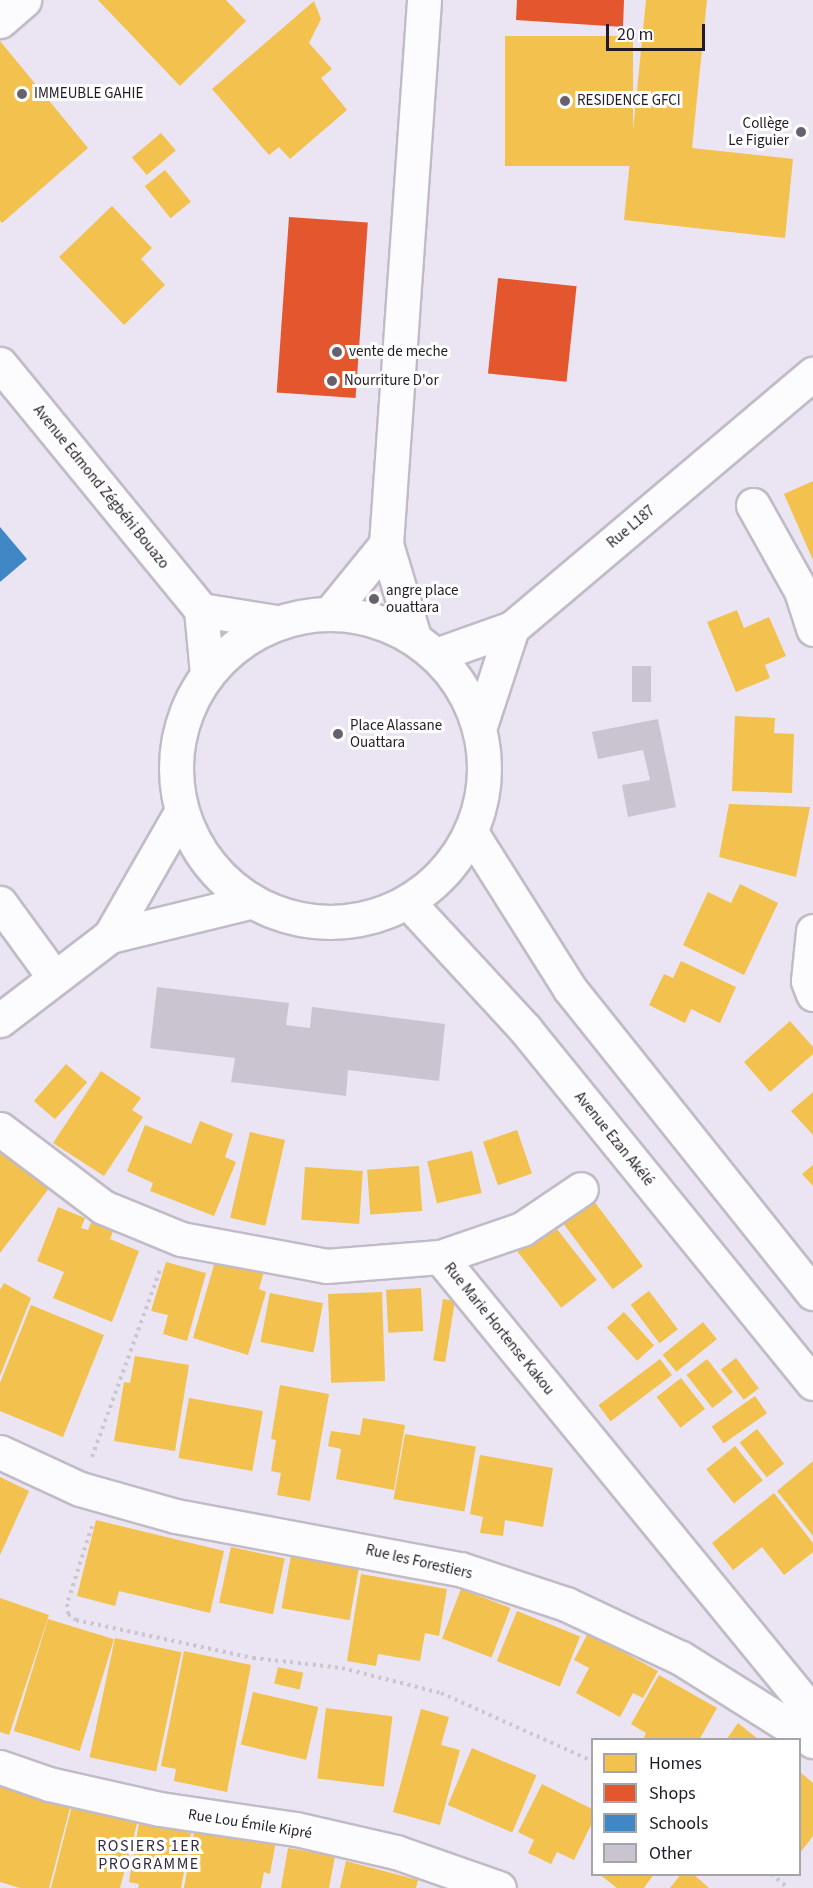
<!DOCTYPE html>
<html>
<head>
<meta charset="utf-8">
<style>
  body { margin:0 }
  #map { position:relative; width:813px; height:1888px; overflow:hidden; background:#ebe4f3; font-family:"Source Sans 3",sans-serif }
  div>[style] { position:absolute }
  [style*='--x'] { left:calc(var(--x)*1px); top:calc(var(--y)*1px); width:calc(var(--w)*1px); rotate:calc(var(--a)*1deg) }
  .homes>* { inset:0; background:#f2c14e; transform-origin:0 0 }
  .shops>* { inset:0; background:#e4572e; transform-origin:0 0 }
  .schools>* { inset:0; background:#3f88c5 }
  .building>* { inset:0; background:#c9c4d0; transform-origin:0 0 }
  .path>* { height:4px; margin-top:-2px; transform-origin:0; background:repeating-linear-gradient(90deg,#c9c7cc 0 3px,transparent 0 7.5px) }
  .roads { filter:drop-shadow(2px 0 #c1bbc7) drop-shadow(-2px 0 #c1bbc7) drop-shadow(0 2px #c1bbc7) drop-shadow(0 -2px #c1bbc7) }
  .minor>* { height:33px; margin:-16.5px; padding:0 16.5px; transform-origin:16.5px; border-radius:16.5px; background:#fcfbfd }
  .tertiary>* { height:33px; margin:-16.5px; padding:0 16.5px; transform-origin:16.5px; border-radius:16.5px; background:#fcfbfd }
  .tertiary>.ring { margin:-16.5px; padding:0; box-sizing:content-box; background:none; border:33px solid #fcfbfd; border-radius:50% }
  .dots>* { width:16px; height:16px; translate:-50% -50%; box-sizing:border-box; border:3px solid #fff; border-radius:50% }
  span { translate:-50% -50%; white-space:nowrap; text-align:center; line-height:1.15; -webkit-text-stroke:6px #fff; paint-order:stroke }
  .poi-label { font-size:15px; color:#201b25 }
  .left { translate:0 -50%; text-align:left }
  .right { translate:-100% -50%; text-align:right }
  .street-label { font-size:15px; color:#201b25 }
  .neighbourhood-label { font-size:16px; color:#342a3f; letter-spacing:1.5px }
  .legend { position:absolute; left:591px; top:1738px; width:210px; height:138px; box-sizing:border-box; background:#fff; border:2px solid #a6a4a8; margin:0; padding:8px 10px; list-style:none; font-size:18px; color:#201b25 }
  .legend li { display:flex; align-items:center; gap:12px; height:30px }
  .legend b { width:30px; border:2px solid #a6a4a8 }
  .scale { position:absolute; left:606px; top:24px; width:99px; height:27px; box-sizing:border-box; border:3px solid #201b25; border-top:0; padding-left:8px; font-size:18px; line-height:21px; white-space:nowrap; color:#201b25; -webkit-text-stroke:4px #fff; paint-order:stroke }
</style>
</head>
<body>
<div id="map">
  <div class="homes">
    <i style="clip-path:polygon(98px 0,226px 0,246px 21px,180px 86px)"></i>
    <i style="clip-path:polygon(646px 0,707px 0,692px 148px,793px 159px,785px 238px,624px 220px)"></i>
    <i style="clip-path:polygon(314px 1px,321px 19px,309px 43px,332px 69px,321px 78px,347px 110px,290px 159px,279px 147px,269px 155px,212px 89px)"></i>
    <i style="left:505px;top:36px;width:128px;height:130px"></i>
    <i style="clip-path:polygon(0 41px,88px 148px,2px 223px,0 221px)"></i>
    <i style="left:161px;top:133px;width:23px;height:38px;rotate:50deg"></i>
    <i style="left:165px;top:170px;width:41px;height:26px;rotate:51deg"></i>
    <i style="clip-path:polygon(112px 206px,152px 248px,141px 259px,165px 285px,124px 325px,59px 257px)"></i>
    <i style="clip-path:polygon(813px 481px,813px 560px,784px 494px)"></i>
    <i style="clip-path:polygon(737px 610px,744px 628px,769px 617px,786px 656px,765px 665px,770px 678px,736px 692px,707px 622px)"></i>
    <i style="clip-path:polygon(735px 716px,775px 718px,774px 733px,794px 734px,792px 793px,732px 791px)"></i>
    <i style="clip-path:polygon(729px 804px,810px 807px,796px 877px,719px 857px)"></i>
    <i style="clip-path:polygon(740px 884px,778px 903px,744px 975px,683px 945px,708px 892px,731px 903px)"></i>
    <i style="clip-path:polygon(681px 961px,736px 987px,720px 1023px,691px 1009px,685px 1023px,649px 1005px,664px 974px,673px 978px)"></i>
    <i style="clip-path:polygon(790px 1021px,813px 1047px,813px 1054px,770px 1092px,744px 1062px)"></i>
    <i style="left:66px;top:1064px;width:28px;height:49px;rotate:41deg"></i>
    <i style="clip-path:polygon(101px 1071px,141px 1098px,132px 1110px,143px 1117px,104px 1176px,53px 1143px)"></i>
    <i style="clip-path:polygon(813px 1092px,813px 1135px,791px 1111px)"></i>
    <i style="clip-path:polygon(200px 1121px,233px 1134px,225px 1157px,236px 1162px,214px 1216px,150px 1191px,153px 1183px,127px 1171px,145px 1125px,191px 1144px)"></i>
    <i style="left:517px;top:1130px;width:46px;height:36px;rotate:71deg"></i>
    <i style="left:250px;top:1132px;width:36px;height:88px;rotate:13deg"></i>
    <i style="clip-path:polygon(7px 1141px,50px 1187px,0 1253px,0 1151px)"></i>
    <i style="left:472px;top:1151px;width:43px;height:46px;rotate:77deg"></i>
    <i style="clip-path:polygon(813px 1165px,813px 1186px,802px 1174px)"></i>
    <i style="left:419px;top:1166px;width:45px;height:52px;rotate:86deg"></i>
    <i style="left:305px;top:1167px;width:58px;height:53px;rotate:4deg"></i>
    <i style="left:590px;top:1196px;width:88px;height:38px;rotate:53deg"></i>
    <i style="clip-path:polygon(58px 1207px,85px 1218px,81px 1228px,88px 1230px,92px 1220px,114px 1229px,110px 1239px,139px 1251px,112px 1322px,53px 1298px,64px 1272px,37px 1261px)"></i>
    <i style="left:553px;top:1224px;width:71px;height:45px;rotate:52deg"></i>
    <i style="clip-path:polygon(216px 1258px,264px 1271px,259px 1289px,266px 1292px,248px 1355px,193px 1338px)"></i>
    <i style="clip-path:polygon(166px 1262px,206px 1273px,187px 1341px,163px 1334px,168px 1315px,151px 1311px)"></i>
    <i style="clip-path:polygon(4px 1283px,31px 1298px,0 1376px,0 1290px)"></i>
    <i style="left:421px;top:1288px;width:43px;height:35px;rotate:87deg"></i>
    <i style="left:649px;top:1291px;width:48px;height:23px;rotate:53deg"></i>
    <i style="left:382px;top:1292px;width:89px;height:54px;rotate:88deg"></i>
    <i style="left:270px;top:1293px;width:54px;height:50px;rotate:11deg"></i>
    <i style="left:443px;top:1299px;width:12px;height:62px;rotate:9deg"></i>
    <i style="clip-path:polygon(31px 1305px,104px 1335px,63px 1437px,0 1411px,0 1383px)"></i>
    <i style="left:624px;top:1312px;width:45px;height:23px;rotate:48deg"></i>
    <i style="left:703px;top:1322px;width:22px;height:52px;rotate:51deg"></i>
    <i style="clip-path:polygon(135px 1356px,189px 1365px,175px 1451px,114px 1441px,124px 1382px,130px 1383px)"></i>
    <i style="left:736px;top:1358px;width:38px;height:19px;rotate:53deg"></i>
    <i style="left:660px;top:1359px;width:20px;height:77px;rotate:53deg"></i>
    <i style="left:707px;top:1359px;width:42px;height:26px;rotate:52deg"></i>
    <i style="left:681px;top:1378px;width:39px;height:31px;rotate:52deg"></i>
    <i style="clip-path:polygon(280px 1385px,329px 1394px,310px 1501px,277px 1495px,281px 1473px,271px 1471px,276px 1440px,271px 1439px)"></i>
    <i style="left:755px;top:1396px;width:21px;height:53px;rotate:55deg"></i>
    <i style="left:189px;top:1398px;width:75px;height:61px;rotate:10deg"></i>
    <i style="clip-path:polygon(363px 1418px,405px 1425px,394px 1490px,336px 1479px,341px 1449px,328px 1446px,331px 1431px,360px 1435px)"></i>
    <i style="left:757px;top:1429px;width:44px;height:22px;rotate:52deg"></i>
    <i style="left:405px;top:1434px;width:72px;height:66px;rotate:10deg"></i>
    <i style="left:735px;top:1446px;width:44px;height:37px;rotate:51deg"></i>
    <i style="clip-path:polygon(480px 1455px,553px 1468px,543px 1527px,505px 1520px,503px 1536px,480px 1533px,483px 1517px,470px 1514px)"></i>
    <i style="clip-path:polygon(813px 1461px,813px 1536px,777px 1491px)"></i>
    <i style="clip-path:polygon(0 1477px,29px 1491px,0 1555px)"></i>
    <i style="clip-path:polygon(774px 1493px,813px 1543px,813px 1552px,784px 1575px,762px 1547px,733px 1570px,712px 1543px)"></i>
    <i style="clip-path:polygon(96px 1520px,224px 1551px,210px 1613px,119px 1591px,115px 1606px,77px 1596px)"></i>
    <i style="left:231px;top:1547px;width:55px;height:57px;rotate:12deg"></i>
    <i style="left:291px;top:1555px;width:69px;height:54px;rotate:10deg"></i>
    <i style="clip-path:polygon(361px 1574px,447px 1589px,439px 1636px,425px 1633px,420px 1661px,378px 1654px,376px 1666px,347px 1661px)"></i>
    <i style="left:461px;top:1589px;width:53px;height:53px;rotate:21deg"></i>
    <i style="clip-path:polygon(0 1598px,49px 1615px,9px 1735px,0 1732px)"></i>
    <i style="left:517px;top:1611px;width:68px;height:54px;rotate:22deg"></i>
    <i style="left:48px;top:1619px;width:69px;height:117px;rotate:17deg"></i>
    <i style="clip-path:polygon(588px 1633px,658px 1671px,643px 1698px,633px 1693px,620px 1717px,576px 1693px,589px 1668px,574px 1660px)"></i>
    <i style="left:115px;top:1638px;width:68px;height:122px;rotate:12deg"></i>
    <i style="clip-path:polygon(184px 1651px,251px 1665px,227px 1792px,174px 1781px,176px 1769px,161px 1766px)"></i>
    <i style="left:278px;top:1667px;width:26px;height:17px;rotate:13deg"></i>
    <i style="clip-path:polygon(659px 1675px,717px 1708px,699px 1740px,643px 1740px,646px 1733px,631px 1724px)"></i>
    <i style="left:253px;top:1692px;width:67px;height:54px;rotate:13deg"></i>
    <i style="left:326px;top:1708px;width:67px;height:71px;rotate:7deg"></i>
    <i style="clip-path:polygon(421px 1709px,449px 1717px,441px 1745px,460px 1750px,440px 1825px,393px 1812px)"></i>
    <i style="clip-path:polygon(738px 1723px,759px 1740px,726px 1740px)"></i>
    <i style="left:472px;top:1748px;width:70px;height:62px;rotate:23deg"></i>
    <i style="clip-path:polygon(800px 1772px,813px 1783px,813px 1836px,800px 1853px)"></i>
    <i style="clip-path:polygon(542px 1784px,592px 1809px,592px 1823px,574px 1860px,557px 1852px,551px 1864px,528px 1853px,534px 1840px,518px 1832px)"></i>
    <i style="clip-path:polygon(0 1785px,71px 1804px,49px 1888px,20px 1888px,0 1882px)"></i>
    <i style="clip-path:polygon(73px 1802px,138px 1820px,120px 1888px,51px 1888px)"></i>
    <i style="clip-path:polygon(139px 1823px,191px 1833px,181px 1888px,138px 1888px,139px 1884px,129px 1882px)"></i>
    <i style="clip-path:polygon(195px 1827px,276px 1841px,270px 1874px,264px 1872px,261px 1888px,184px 1888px)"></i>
    <i style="clip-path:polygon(288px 1848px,335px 1856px,329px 1888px,281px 1888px)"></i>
    <i style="clip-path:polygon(346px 1861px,418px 1880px,416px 1888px,340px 1888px)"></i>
    <i style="clip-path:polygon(599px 1874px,654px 1874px,644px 1888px,617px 1888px)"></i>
    <i style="clip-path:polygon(681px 1874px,693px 1874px,709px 1888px,670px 1888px)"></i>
  </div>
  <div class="shops">
    <i style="clip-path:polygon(517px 0,624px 0,623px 27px,516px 20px)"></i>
    <i style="left:289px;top:217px;width:79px;height:176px;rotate:4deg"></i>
    <i style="left:498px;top:278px;width:79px;height:96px;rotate:6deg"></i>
  </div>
  <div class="schools">
    <i style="clip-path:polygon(0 527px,27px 559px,0 582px)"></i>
  </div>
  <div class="building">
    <i style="left:632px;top:666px;width:19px;height:36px"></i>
    <i style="clip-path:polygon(658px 719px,676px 807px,628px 817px,622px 785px,650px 780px,643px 750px,598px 759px,592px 732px)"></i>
    <i style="clip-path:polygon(157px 987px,289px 1003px,286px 1025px,310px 1028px,312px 1007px,445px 1024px,439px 1081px,348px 1070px,346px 1096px,231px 1082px,235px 1058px,150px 1048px)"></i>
  </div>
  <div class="path">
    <i style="--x:92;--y:1457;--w:202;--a:-70"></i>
    <i style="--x:92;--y:1526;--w:82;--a:107.8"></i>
    <i style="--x:67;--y:1604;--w:10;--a:84"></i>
    <i style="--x:68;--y:1614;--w:10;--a:37"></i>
    <i style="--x:76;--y:1620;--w:181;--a:12.1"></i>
    <i style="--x:253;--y:1658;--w:90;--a:6.4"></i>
    <i style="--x:342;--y:1668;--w:102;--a:14.2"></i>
    <i style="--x:441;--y:1693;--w:166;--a:24.2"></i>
    <i style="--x:771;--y:1874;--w:22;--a:39"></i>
  </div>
  <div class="roads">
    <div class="minor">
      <i style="--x:0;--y:21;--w:32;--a:-41"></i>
      <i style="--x:0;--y:364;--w:318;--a:50.7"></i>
      <i style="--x:201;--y:610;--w:63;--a:84.6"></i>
      <i style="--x:753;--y:505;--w:98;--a:60.8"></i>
      <i style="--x:801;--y:591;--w:40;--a:72"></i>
      <i style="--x:201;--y:610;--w:76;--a:9.1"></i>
      <i style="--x:0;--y:903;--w:92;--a:53.9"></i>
      <i style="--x:813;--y:931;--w:50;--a:95.7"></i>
      <i style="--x:808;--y:981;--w:14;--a:69"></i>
      <i style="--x:0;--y:1129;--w:129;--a:37.1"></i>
      <i style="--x:103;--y:1207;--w:84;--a:22.3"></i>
      <i style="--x:181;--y:1239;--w:147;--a:10.5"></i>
      <i style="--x:326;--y:1266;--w:114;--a:-4.5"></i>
      <i style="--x:440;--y:1257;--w:589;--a:50.72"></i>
      <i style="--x:440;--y:1257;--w:87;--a:-18.9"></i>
      <i style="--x:522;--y:1229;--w:71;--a:-34.1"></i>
      <i style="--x:0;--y:1452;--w:88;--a:24.8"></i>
      <i style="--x:80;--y:1489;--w:100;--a:15.7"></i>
      <i style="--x:176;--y:1516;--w:289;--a:10.6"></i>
      <i style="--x:460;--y:1569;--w:112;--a:18.3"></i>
      <i style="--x:566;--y:1604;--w:127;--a:25.2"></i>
      <i style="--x:681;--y:1658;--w:156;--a:32.2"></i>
      <i style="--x:0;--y:1767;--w:52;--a:19.1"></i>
      <i style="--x:49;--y:1784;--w:114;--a:12.7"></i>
      <i style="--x:160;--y:1809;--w:137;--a:8.4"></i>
      <i style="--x:296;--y:1829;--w:103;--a:13"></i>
      <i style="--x:396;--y:1852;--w:109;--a:19.3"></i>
    </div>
    <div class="tertiary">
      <i style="--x:330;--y:613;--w:89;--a:-50.9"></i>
      <i class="ring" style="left:176px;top:614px;width:275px;height:275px"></i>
      <i style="--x:414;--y:637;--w:97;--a:-106.8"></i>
      <i style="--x:386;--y:544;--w:545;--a:-86"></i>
      <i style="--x:436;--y:655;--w:81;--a:-19.6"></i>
      <i style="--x:512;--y:628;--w:394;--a:-40.2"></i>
      <i style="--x:480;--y:726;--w:103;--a:-71.9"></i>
      <i style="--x:472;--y:834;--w:183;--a:57.7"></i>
      <i style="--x:570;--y:989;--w:389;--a:51.4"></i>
      <i style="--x:408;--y:902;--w:173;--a:47.3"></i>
      <i style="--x:525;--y:1029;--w:456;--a:50.9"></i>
      <i style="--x:110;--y:936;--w:143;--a:-60.2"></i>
      <i style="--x:0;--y:1020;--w:138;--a:-37.4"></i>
      <i style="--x:110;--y:936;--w:144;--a:-13.7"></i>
    </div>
  </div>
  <div class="dots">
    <i style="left:22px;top:94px;background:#67616d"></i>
    <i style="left:565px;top:101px;background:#67616d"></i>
    <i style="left:801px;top:132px;background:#67616d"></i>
    <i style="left:337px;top:352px;background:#67616d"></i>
    <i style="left:332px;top:381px;background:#67616d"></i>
    <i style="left:374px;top:599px;background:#67616d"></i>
    <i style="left:338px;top:734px;background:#67616d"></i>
  </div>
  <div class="poi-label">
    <span class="left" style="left:34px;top:94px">IMMEUBLE GAHIE</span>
    <span class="left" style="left:577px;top:101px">RESIDENCE GFCI</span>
    <span class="right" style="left:789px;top:132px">Collège<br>Le Figuier</span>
    <span class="left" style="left:349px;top:352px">vente de meche</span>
    <span class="left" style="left:344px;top:381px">Nourriture D'or</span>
    <span class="left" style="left:386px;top:599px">angre place<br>ouattara</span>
    <span class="left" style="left:350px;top:734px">Place Alassane<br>Ouattara</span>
  </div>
  <div class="street-label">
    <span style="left:101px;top:487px;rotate:51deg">Avenue Edmond Zégbéhi Bouazo</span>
    <span style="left:631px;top:527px;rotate:-40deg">Rue L187</span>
    <span style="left:614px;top:1139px;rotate:51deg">Avenue Ezan Akélé</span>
    <span style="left:499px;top:1329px;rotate:51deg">Rue Marie Hortense Kakou</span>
    <span style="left:419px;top:1562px;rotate:13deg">Rue les Forestiers</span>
    <span style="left:250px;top:1824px;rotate:9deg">Rue Lou Émile Kipré</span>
  </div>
  <div class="neighbourhood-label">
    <span style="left:149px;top:1855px">ROSIERS 1ER<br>PROGRAMME</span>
  </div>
  <ul class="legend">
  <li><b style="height:16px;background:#f2c14e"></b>Homes</li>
  <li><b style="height:16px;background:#e4572e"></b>Shops</li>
  <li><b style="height:16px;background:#3f88c5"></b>Schools</li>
  <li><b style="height:16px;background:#c9c4d0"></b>Other</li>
  </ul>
  <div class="scale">20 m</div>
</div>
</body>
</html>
